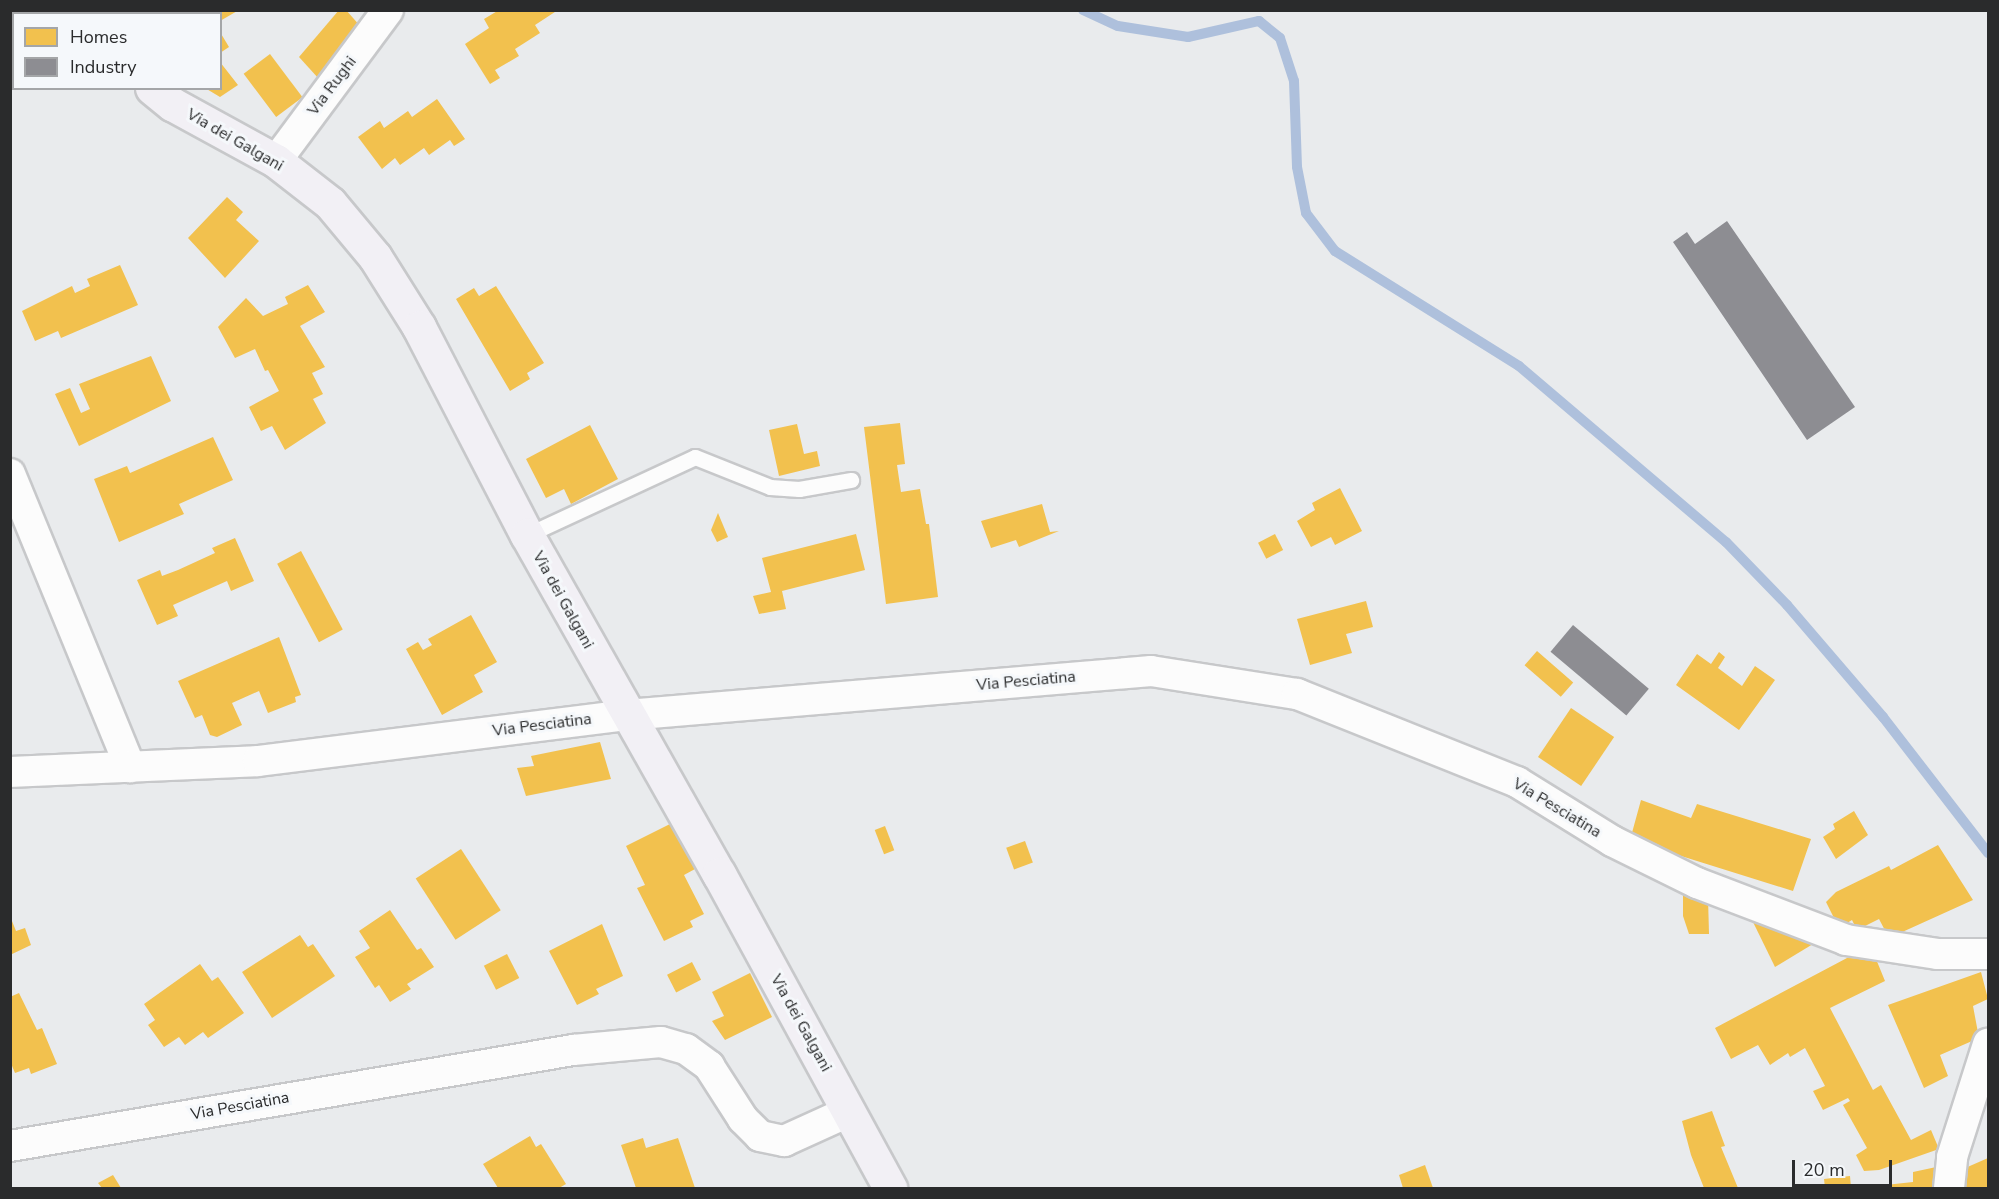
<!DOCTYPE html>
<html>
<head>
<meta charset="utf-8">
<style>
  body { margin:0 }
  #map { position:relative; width:1999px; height:1199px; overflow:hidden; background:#e9ebed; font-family:"Nunito Sans",sans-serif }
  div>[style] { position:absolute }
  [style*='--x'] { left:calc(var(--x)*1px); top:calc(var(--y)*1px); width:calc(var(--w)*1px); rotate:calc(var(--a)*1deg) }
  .homes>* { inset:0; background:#f2c14e; transform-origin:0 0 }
  .industry>* { inset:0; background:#8d8d92; transform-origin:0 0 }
  .stream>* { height:10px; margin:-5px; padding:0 5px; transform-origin:5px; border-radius:5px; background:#aec0dc }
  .roads { filter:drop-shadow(2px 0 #c7c8ca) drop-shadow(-2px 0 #c7c8ca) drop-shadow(0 2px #c7c8ca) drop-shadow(0 -2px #c7c8ca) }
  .lane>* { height:15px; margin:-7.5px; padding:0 7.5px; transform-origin:7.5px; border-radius:7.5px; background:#fcfcfc }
  .street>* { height:30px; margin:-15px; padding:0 15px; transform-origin:15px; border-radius:15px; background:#fcfcfc }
  .secondary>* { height:33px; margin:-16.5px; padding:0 16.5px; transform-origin:16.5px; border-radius:16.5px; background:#f2f0f5 }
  span { translate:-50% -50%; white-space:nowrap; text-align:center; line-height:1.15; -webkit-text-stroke:6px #f5f8fb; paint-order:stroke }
  .street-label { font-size:16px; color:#2a2b2c }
  .frame { position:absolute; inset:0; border:12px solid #2a2b2c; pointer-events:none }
  .legend { position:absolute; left:12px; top:12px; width:210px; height:78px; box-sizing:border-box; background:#f5f8fb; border:2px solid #a4a6a8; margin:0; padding:8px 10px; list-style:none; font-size:18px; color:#2a2b2c }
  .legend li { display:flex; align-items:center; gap:12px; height:30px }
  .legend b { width:30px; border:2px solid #a4a6a8 }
  .scale { position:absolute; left:1792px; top:1160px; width:100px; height:27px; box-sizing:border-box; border:3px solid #2a2b2c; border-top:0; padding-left:8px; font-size:18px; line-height:21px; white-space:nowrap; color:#2a2b2c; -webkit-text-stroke:4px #f5f8fb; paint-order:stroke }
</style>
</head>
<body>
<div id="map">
  <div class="homes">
    <i style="clip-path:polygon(10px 10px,41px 14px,14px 14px,14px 49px)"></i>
    <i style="clip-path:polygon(156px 10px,239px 10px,220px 21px,220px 14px)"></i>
    <i style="clip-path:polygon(339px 10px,346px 10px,361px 27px,319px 79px,299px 57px)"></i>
    <i style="clip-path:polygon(499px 10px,558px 10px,535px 25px,540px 33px,515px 49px,519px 56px,495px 70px,500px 78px,490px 84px,465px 44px,489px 28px,484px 19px)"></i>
    <i style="clip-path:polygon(220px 32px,229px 47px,220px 53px)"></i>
    <i style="left:270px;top:54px;width:54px;height:33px;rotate:53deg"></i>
    <i style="clip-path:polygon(220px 62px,238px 85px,220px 97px,205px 88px,220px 88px)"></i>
    <i style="clip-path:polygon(437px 99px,465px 139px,454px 146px,450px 140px,429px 155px,424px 148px,400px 165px,395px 158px,382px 169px,358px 137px,380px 121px,384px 128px,408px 111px,412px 117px)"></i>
    <i style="clip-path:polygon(227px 197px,243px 212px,236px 220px,259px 241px,225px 278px,188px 238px)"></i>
    <i style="clip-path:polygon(120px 265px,138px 305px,61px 338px,58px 331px,35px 341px,22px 311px,72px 286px,75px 293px,90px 286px,87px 279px)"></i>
    <i style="clip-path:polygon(308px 285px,325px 312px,300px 326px,325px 367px,312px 373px,323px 394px,313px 399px,326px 423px,285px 450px,272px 426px,261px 431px,249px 407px,279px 391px,268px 370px,265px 371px,255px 349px,235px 358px,218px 327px,246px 298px,263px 316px,288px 304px,285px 297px)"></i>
    <i style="clip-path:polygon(496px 286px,544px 363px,527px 373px,530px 379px,510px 391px,456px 299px,474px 288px,479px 296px)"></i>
    <i style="clip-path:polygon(151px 356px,171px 401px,79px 446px,55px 394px,70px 388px,81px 413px,90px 409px,79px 384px)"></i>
    <i style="clip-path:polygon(900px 423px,905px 464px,897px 465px,901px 492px,920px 489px,926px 524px,929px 524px,938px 597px,886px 604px,864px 427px)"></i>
    <i style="clip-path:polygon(797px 424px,804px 454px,817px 451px,820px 466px,779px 476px,769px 430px)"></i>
    <i style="clip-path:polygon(590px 425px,618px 479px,571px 504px,564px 489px,546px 498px,526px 459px)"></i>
    <i style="clip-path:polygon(213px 437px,233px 480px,179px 504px,184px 514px,119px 542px,94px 479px,127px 466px,130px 473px)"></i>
    <i style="clip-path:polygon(1340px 488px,1362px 531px,1335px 545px,1331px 537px,1311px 547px,1297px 521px,1315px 510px,1312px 503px)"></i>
    <i style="clip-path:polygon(1042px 504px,1050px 532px,1059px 531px,1019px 547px,1016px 540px,991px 548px,981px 521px)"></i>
    <i style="clip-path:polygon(718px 513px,728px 537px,717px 542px,711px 530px)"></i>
    <i style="clip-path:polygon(856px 534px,865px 570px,782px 591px,786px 609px,759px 614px,753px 596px,771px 592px,762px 558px)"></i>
    <i style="left:1275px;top:534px;width:18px;height:19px;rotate:63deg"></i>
    <i style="clip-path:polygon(235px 538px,254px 581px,231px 591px,227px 581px,173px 605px,178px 616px,157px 625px,137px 580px,160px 570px,162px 576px,178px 570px,215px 553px,212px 548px)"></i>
    <i style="left:301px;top:551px;width:89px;height:27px;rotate:62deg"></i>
    <i style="clip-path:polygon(1366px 601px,1373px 627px,1346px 634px,1352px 653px,1310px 665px,1297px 619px)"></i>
    <i style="clip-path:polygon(471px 615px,497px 662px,474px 675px,483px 692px,442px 715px,406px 649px,418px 642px,423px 650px,432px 645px,428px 639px)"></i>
    <i style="clip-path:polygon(279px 637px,301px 695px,295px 697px,296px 702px,268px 713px,259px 691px,232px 703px,242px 725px,217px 737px,210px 735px,202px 715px,195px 718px,178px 681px)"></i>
    <i style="left:1537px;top:651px;width:48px;height:19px;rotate:41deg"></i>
    <i style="clip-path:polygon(1719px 652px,1725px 657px,1718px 668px,1742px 686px,1755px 666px,1775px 680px,1739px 730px,1676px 685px,1697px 654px,1711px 664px)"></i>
    <i style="left:1571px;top:708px;width:52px;height:59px;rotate:34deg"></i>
    <i style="clip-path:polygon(600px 742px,611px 779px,526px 796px,517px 768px,534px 766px,531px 756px)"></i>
    <i style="clip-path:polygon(1641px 800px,1691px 818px,1697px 804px,1811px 839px,1793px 891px,1630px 840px)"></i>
    <i style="clip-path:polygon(1854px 811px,1868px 835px,1836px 859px,1823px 837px,1835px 829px,1833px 824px)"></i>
    <i style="clip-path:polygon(672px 823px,695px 869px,684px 875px,704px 914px,690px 921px,693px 927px,664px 941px,637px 888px,645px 885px,626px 846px)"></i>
    <i style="left:885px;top:826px;width:26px;height:11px;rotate:69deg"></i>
    <i style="left:1025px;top:841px;width:23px;height:20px;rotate:70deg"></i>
    <i style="clip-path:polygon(1938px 845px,1973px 900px,1889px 938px,1879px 919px,1857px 930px,1852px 920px,1839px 928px,1826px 902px,1836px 892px,1889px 866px,1891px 870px)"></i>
    <i style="left:461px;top:849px;width:73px;height:54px;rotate:57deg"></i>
    <i style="clip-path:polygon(1683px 893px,1708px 897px,1709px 934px,1689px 934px,1683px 916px)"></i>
    <i style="clip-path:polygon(390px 910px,417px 950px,421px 948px,434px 967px,407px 984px,411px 989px,390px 1002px,379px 985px,375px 988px,355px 957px,370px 948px,359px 931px)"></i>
    <i style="clip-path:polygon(1755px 914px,1812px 940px,1813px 944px,1775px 967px,1753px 922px)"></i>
    <i style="clip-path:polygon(10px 916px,16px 931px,25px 928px,31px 945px,10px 955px)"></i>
    <i style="clip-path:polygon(602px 924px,623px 976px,596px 989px,599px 994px,577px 1005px,549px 951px)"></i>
    <i style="clip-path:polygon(300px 935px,308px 947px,313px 944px,335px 976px,272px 1018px,242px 972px)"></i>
    <i style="left:507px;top:954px;width:27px;height:26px;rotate:63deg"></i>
    <i style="clip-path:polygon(1847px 958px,1876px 959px,1885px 981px,1830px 1008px,1873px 1090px,1881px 1085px,1911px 1140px,1931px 1130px,1939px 1149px,1879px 1170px,1864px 1171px,1856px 1155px,1867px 1148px,1843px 1105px,1850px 1101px,1848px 1098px,1823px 1110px,1813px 1091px,1825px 1086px,1805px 1048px,1790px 1057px,1788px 1053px,1770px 1065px,1758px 1045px,1731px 1059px,1715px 1028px)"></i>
    <i style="left:692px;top:962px;width:20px;height:28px;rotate:63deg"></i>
    <i style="clip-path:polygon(200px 964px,212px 981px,218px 977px,244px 1013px,208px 1038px,203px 1032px,185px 1045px,179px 1037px,164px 1047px,148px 1025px,155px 1020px,144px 1004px)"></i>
    <i style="clip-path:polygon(1981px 972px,1988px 999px,1973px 1006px,1979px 1038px,1940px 1055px,1948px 1076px,1924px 1088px,1888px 1005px)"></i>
    <i style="clip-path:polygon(750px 973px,772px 1017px,725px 1040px,712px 1021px,724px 1016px,712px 992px)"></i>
    <i style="clip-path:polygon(19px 993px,37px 1030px,42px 1028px,57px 1064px,31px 1074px,29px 1068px,15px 1073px,10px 1061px,10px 997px)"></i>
    <i style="clip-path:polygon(1712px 1111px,1725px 1146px,1721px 1147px,1738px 1188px,1704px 1188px,1691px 1155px,1682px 1121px)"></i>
    <i style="clip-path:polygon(530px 1136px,536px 1147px,541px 1144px,566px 1184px,559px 1188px,498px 1188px,483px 1164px)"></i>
    <i style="clip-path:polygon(643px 1138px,646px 1148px,678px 1138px,695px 1188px,636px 1188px,621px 1145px)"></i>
    <i style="clip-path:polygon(1988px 1158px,1988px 1188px,1963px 1188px,1963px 1169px)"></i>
    <i style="clip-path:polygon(1425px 1165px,1433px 1188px,1403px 1188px,1399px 1175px)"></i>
    <i style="clip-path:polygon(1941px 1166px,1936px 1188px,1858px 1188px,1913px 1182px,1913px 1172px)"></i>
    <i style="clip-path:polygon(113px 1175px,121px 1188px,102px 1188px,98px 1183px)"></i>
    <i style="clip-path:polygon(1850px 1176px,1851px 1188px,1825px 1188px,1824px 1179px)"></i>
  </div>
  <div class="industry">
    <i style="clip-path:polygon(1727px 221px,1855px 407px,1807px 440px,1673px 242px,1687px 232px,1695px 244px)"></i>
    <i style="left:1573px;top:625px;width:99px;height:35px;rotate:40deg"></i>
  </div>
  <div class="stream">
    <i style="--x:1083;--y:10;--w:38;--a:25"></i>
    <i style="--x:1118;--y:26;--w:71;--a:8.9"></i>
    <i style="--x:1188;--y:37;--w:73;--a:-12.7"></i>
    <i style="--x:1259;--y:21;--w:27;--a:39"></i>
    <i style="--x:1280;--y:38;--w:45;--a:72"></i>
    <i style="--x:1294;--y:81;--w:86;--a:88"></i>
    <i style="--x:1297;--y:167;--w:47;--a:78.9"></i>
    <i style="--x:1306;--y:213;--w:48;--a:52.7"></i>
    <i style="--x:1335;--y:251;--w:217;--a:32"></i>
    <i style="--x:1519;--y:366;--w:272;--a:40.4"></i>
    <i style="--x:1726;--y:542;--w:88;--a:45.9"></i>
    <i style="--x:1787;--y:605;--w:148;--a:49.4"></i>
    <i style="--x:1883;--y:717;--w:172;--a:52.3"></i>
  </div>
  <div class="roads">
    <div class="lane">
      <i style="--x:527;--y:535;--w:185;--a:-24.9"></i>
      <i style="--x:695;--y:457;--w:81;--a:21.8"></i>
      <i style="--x:770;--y:487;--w:29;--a:4"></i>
      <i style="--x:799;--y:489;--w:53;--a:-9.8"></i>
    </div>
    <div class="street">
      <i style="--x:276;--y:161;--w:188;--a:-53.4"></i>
      <i style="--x:10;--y:474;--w:317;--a:67.7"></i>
      <i style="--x:10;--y:772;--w:248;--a:-2.5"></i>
      <i style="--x:258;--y:761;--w:372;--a:-7.1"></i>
      <i style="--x:627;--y:715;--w:526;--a:-4.8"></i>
      <i style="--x:1151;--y:671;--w:148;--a:9"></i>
      <i style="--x:1297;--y:694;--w:237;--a:21.8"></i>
      <i style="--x:1517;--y:782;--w:112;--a:31.8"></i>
      <i style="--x:1612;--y:841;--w:95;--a:26.3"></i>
      <i style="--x:1697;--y:883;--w:160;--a:20.9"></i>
      <i style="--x:1846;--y:940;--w:92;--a:8.7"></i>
      <i style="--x:1937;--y:954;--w:51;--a:0"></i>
      <i style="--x:10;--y:1146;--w:571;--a:-9.68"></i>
      <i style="--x:573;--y:1050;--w:88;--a:-5.2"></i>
      <i style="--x:661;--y:1042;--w:26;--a:16"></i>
      <i style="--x:686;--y:1049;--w:29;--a:36"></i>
      <i style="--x:709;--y:1066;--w:63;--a:57.3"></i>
      <i style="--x:743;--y:1119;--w:24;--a:45"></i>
      <i style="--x:760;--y:1136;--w:25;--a:12"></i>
      <i style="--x:784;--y:1141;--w:72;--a:-24.4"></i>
      <i style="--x:1949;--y:1188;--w:31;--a:-84"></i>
      <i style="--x:1952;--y:1157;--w:119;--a:-72.3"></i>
    </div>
    <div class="secondary">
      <i style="--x:70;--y:10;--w:5;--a:53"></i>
      <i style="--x:152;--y:88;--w:26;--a:39"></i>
      <i style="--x:172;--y:104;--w:119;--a:28.7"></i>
      <i style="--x:276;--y:161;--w:68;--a:37.9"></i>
      <i style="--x:330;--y:203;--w:70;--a:50.2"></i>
      <i style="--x:375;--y:257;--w:83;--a:57.8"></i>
      <i style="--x:419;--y:327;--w:234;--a:62.6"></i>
      <i style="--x:527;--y:535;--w:390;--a:60.5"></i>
      <i style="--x:719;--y:874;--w:358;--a:61.4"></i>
    </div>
  </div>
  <div class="street-label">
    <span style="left:332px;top:86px;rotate:-53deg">Via Rughi</span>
    <span style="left:235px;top:140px;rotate:30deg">Via dei Galgani</span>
    <span style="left:563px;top:600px;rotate:61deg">Via dei Galgani</span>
    <span style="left:1026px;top:681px;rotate:-5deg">Via Pesciatina</span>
    <span style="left:542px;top:725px;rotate:-7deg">Via Pesciatina</span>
    <span style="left:1557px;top:808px;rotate:31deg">Via Pesciatina</span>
    <span style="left:801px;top:1023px;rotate:61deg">Via dei Galgani</span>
    <span style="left:240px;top:1106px;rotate:-10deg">Via Pesciatina</span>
  </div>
  <div class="frame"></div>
  <ul class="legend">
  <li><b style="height:16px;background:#f2c14e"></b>Homes</li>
  <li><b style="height:16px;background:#8d8d92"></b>Industry</li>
  </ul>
  <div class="scale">20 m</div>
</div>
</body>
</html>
